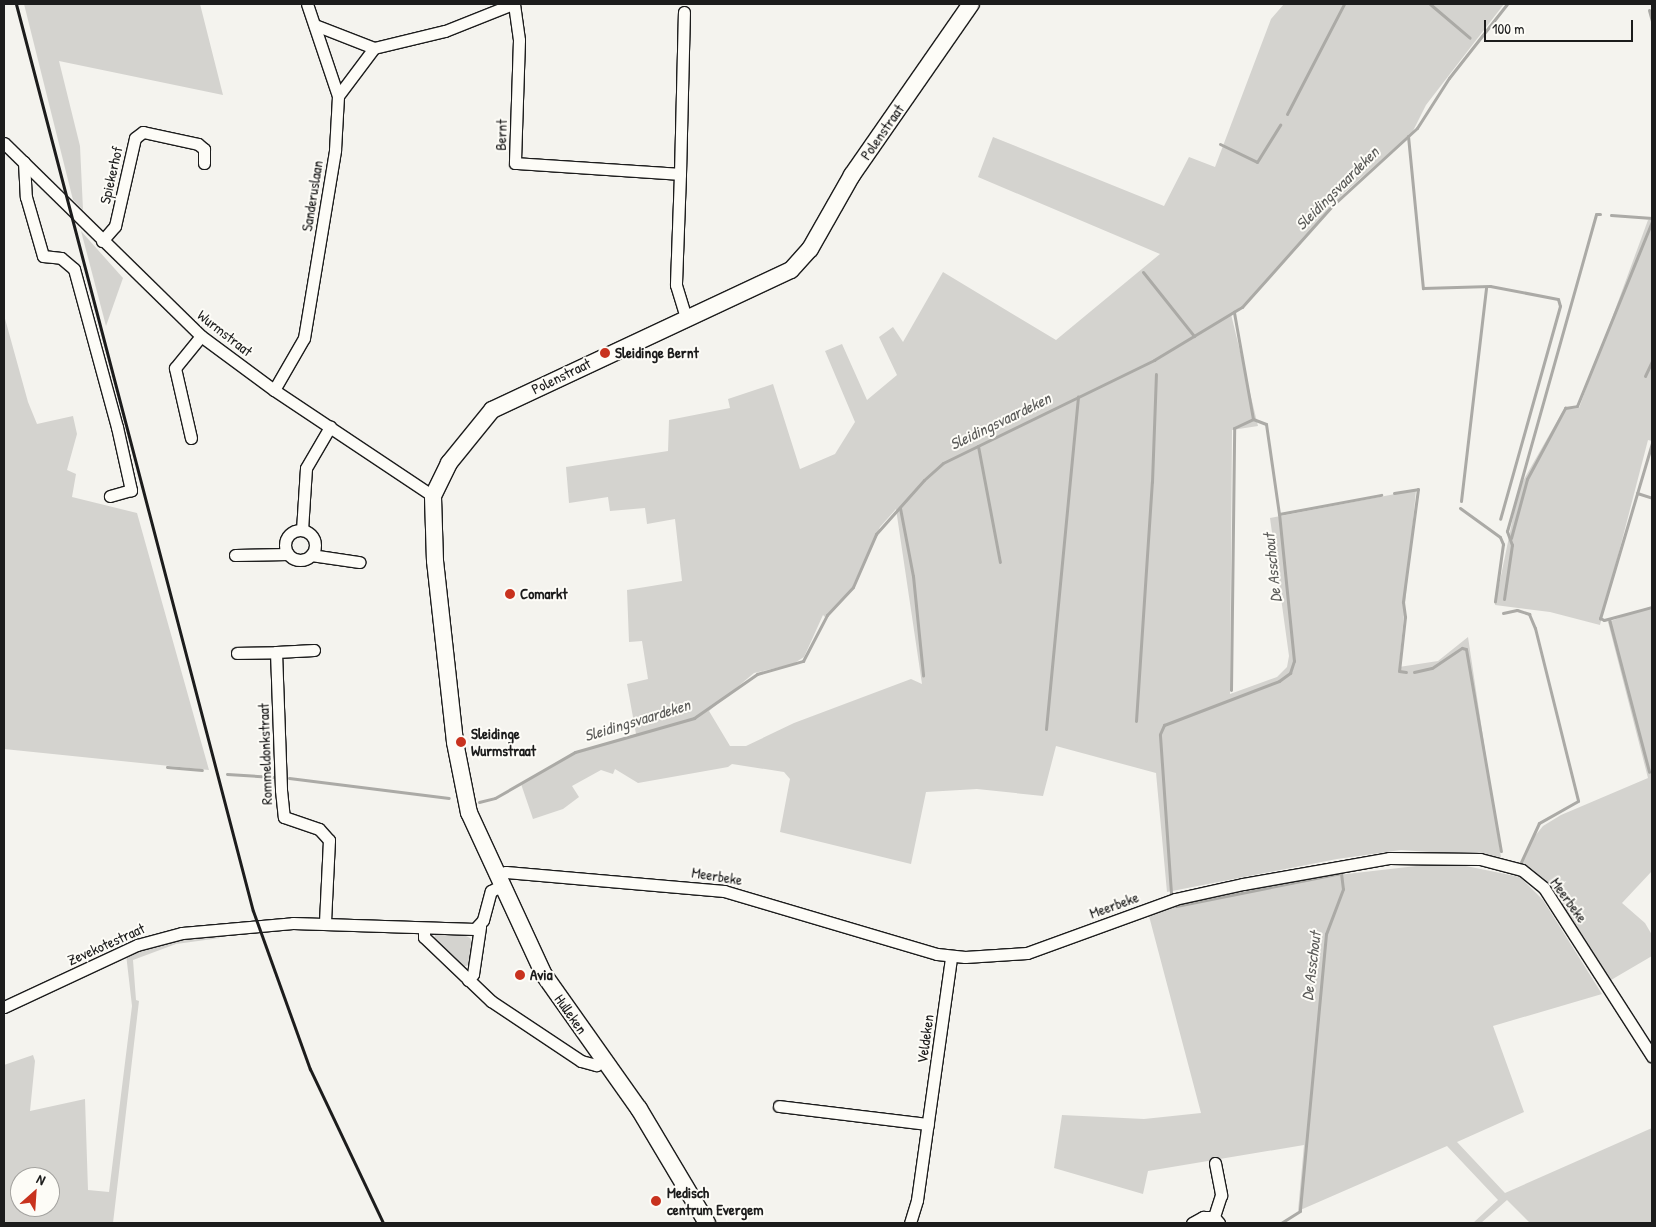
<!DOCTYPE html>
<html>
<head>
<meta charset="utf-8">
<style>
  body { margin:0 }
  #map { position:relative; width:1656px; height:1227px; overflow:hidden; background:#f4f3ee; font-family:"Patrick Hand",sans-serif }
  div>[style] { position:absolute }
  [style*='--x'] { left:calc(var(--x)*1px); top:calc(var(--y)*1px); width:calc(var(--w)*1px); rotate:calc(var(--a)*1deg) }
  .green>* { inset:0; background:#d4d3cf }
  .stream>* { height:3px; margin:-1.5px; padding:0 1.5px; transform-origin:1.5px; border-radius:1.5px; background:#abaaa6 }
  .roads { filter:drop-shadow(1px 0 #1c1c1c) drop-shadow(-1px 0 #1c1c1c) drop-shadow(0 1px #1c1c1c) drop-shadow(0 -1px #1c1c1c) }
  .street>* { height:11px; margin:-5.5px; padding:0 5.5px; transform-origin:5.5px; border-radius:5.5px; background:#fdfcf7 }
  .street>.ring { margin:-5.5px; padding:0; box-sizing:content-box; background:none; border:11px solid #fdfcf7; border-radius:50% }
  .secondary>* { height:16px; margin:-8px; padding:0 8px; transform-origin:8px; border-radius:8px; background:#fdfcf7 }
  .rail>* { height:3px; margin:-1.5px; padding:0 1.5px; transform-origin:1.5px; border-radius:1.5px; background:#1c1c1c }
  .dots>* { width:14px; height:14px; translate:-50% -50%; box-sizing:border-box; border:2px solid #fdfcf7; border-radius:50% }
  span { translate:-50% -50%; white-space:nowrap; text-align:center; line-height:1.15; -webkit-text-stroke:4px #fdfcf7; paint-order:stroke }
  .street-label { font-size:15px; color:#1c1c1c }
  .poi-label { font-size:15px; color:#1c1c1c; font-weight:700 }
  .left { translate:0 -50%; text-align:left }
  .water-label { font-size:16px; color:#5c5c5a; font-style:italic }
  .frame { position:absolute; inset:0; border:5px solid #1c1c1c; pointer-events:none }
  .north { position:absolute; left:10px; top:1167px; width:50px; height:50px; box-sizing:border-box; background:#fdfcf7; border:1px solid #a3a29f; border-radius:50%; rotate:26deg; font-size:14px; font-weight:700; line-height:20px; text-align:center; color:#1c1c1c }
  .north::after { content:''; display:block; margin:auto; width:18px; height:22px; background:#c8321e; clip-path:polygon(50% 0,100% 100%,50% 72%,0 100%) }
  .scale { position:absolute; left:1484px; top:20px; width:149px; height:22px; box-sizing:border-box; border:2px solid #1c1c1c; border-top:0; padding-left:6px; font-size:15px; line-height:18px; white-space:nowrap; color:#1c1c1c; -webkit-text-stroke:4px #fdfcf7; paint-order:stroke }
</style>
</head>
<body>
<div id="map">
  <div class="green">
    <i style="clip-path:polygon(24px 4px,200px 4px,223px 95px,59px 61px,80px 146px,83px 210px,73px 200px)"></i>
    <i style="clip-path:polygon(evenodd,1284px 4px,1504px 4px,1426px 105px,1412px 133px,1344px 193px,1251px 299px,1231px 314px,1258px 426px,1232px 430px,1230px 694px,1277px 677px,1287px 667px,1289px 656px,1270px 518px,1416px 490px,1399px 667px,1438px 661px,1468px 637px,1501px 857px,1401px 850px,1337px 859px,1167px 892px,1156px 773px,1056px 746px,1043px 796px,977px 789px,926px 792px,911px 864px,780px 832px,790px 779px,784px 772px,732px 764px,728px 767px,638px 783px,615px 769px,613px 774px,601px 770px,572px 786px,579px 797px,563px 809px,533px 819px,521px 784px,575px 752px,636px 734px,627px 684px,648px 679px,642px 641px,629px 642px,627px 590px,682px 581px,675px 519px,647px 524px,645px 508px,610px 511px,608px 497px,569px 503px,566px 467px,668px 451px,669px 420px,730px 408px,728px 399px,773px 384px,800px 469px,835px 454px,855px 422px,825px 351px,842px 344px,867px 400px,897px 375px,879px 337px,893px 327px,903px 342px,943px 272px,1056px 340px,1160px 254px,978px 177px,993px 137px,1164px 206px,1189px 157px,1215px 167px,1271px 19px,1284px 4px,896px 509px,922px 684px,911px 679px,794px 723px,746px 746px,730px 746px,709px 711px,754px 673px,793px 664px,804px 657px,823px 615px,826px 618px,851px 590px,880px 527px,896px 509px)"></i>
    <i style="clip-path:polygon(1648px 220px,1652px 220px,1652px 441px,1648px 440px,1600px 625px,1550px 612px,1495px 605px,1519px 488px,1564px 409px,1579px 408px)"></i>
    <i style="clip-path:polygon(81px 231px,123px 278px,106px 326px)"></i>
    <i style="clip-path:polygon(4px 315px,28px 402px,37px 424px,73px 416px,77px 434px,67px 470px,76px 474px,72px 497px,137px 513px,209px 770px,4px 749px)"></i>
    <i style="clip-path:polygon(1652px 606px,1652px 871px,1622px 903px,1645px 923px,1652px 935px,1652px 956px,1611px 980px,1549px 885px,1533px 870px,1521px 865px,1534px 837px,1543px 826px,1561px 815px,1648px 778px,1608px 622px)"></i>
    <i style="clip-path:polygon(1425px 865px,1461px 865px,1520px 877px,1543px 900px,1602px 994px,1493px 1026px,1524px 1112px,1457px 1142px,1505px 1193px,1652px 1128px,1652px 1223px,1530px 1223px,1507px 1200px,1481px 1223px,1473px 1223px,1498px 1200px,1447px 1146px,1298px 1211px,1304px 1145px,1148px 1171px,1143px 1194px,1054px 1168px,1062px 1115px,1144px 1119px,1201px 1113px,1149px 916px,1188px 902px,1338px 875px)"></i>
    <i style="clip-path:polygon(evenodd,215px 933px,220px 938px,176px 944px,133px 960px,136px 1000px,139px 1001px,113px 1223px,4px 1223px,4px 1065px,33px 1055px,35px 1061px,30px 1111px,85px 1099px,88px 1190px,109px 1192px,132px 1006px,126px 954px,158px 941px,215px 933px,20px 1177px,50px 1177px,50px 1207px,20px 1207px,20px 1177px)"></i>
    <i style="clip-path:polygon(436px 933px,462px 934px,470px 938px,473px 942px,469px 965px,462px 967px,433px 941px)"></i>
  </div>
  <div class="stream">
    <i style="--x:1430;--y:4;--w:52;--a:40.4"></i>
    <i style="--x:1649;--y:10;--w:11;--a:75"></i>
    <i style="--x:1287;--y:114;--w:124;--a:-62.6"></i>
    <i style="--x:1408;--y:136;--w:153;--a:84.4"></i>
    <i style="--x:1423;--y:288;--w:67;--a:-1.7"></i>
    <i style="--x:1490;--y:286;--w:69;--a:10.8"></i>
    <i style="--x:1558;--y:299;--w:7;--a:74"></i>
    <i style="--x:1560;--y:306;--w:221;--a:105.7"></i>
    <i style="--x:1220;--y:144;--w:41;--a:25.9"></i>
    <i style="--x:1257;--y:162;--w:44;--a:-58.1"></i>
    <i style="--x:1611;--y:215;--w:41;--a:4.2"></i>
    <i style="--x:1143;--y:272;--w:82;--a:51.4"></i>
    <i style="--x:1645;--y:376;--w:17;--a:-65"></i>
    <i style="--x:1652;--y:443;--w:183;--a:106.5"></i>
    <i style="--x:1600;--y:618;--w:4;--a:27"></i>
    <i style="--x:1604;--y:620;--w:50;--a:-15.2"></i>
    <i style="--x:978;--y:446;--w:118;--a:79.3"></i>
    <i style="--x:1394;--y:493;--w:24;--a:-9"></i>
    <i style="--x:1418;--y:489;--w:114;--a:97.6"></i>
    <i style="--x:1403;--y:602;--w:15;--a:82"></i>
    <i style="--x:1405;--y:617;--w:54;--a:96.3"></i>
    <i style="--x:1399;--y:671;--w:7;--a:8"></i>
    <i style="--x:1637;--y:493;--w:16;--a:18"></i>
    <i style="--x:1461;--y:501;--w:215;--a:-83.3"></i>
    <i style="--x:900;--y:508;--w:69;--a:79.2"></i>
    <i style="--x:913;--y:576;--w:100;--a:84.2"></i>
    <i style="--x:1460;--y:508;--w:49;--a:35.9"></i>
    <i style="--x:1500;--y:537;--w:8;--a:67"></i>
    <i style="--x:1503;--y:544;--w:58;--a:98"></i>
    <i style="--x:1279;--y:514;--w:104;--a:-10.6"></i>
    <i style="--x:1511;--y:538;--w:61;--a:-74.8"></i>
    <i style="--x:1527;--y:479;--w:81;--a:-61.8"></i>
    <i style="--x:1565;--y:408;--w:12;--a:-9"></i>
    <i style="--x:1577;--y:406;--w:200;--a:-67.9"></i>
    <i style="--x:1504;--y:599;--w:55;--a:-81.6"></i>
    <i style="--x:1512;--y:545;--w:15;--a:-110"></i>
    <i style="--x:1507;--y:531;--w:329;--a:-74.3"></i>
    <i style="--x:1596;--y:214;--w:4;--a:0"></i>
    <i style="--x:1503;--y:613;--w:14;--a:-12"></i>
    <i style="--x:1517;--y:610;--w:13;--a:18"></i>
    <i style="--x:1529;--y:614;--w:15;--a:67"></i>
    <i style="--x:1535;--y:628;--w:178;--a:76"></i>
    <i style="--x:1578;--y:801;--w:45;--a:150.6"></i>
    <i style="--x:1539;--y:823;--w:43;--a:114.8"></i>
    <i style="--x:1609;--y:619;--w:158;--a:75.3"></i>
    <i style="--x:1414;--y:672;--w:18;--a:-13"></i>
    <i style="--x:1432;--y:668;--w:36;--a:-34"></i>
    <i style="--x:1462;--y:648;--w:4;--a:14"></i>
    <i style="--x:1466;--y:649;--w:205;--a:80.2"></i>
    <i style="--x:1231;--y:690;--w:262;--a:-89.3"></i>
    <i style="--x:1234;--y:428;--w:21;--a:-25"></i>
    <i style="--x:1136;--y:721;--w:240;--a:-86.2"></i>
    <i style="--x:1152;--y:482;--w:108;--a:-87.9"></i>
    <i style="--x:1046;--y:729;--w:334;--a:-84.5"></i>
    <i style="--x:167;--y:767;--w:35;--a:5"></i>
    <i style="--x:227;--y:774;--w:46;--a:3.7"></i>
    <i style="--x:289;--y:778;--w:161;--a:7.1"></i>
    <i style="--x:479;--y:802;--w:16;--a:-14"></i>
    <i style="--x:495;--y:798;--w:92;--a:-29.9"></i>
    <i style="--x:575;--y:752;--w:124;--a:-15.9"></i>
    <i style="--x:694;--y:718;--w:77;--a:-34.9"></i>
    <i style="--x:757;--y:674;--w:48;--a:-15.8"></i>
    <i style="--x:803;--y:661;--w:52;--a:-62.4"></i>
    <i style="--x:827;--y:615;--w:38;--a:-47"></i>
    <i style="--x:853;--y:587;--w:58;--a:-66.5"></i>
    <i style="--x:876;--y:534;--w:72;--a:-48.4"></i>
    <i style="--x:924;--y:480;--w:25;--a:-42"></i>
    <i style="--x:943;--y:463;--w:235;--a:-26"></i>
    <i style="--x:1154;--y:360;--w:103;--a:-31.1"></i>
    <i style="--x:1242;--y:307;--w:137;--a:-48.3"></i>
    <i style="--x:1333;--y:205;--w:114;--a:-42.5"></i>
    <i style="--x:1417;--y:128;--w:59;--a:-57.4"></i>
    <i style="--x:1449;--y:78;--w:94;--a:-51.9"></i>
    <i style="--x:1171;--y:893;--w:159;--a:-94"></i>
    <i style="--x:1160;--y:734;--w:10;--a:-66"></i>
    <i style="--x:1164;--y:725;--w:123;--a:-20.9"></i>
    <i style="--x:1279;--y:681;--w:14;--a:-36"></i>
    <i style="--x:1290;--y:673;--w:13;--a:-72"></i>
    <i style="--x:1294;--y:661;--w:148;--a:-95.8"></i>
    <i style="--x:1279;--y:514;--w:91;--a:-98.2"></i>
    <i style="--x:1266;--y:424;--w:14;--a:-159"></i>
    <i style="--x:1253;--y:419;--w:109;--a:-100.1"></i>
    <i style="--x:1176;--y:906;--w:168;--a:-11.3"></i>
    <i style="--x:1341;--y:873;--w:16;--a:83"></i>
    <i style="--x:1343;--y:889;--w:48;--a:110.7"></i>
    <i style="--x:1326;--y:934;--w:278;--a:95.4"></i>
    <i style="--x:1300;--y:1211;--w:22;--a:148"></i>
  </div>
  <div class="roads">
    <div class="street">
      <i style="--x:514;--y:4;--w:36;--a:82"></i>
      <i style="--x:519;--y:40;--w:123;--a:91.9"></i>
      <i style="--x:515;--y:163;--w:165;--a:3.8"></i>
      <i style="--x:680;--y:174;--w:111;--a:92.1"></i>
      <i style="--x:676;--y:285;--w:34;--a:73"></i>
      <i style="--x:315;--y:25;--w:63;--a:21.3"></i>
      <i style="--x:338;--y:96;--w:60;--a:-53.1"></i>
      <i style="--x:374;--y:48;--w:73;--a:-13.5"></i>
      <i style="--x:445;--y:31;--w:73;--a:-21.7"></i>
      <i style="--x:4;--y:143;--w:276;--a:44.4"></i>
      <i style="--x:201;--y:336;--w:91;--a:36.5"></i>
      <i style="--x:274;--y:390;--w:191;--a:33.7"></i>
      <i style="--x:24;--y:162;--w:35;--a:87"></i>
      <i style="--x:26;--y:197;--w:61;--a:73.9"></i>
      <i style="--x:43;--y:256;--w:18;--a:6"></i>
      <i style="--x:61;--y:258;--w:17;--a:40"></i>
      <i style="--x:74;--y:269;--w:164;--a:74.8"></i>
      <i style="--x:117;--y:427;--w:65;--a:77.5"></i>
      <i style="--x:131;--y:490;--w:22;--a:164"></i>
      <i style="--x:680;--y:174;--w:162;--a:-88.6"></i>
      <i style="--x:102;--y:241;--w:20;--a:-49"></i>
      <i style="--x:115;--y:226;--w:90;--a:-77.2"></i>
      <i style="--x:135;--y:138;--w:10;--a:-37"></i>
      <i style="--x:143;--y:132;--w:56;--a:12.3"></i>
      <i style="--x:198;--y:144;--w:8;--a:40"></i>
      <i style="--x:204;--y:149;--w:14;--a:90"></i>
      <i style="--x:274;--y:390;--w:60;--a:-60"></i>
      <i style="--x:304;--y:338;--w:191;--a:-80.6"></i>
      <i style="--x:335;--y:150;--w:54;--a:-86.8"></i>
      <i style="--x:338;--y:96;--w:97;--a:-108.6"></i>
      <i style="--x:191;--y:438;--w:72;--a:-102.9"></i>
      <i style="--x:175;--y:368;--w:41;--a:-50.9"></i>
      <i style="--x:302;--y:530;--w:62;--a:-86.3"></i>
      <i style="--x:306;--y:468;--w:48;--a:-59.7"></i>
      <i class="ring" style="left:285px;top:530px;width:19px;height:19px"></i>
      <i style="--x:235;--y:555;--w:53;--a:-1.1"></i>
      <i style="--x:311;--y:555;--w:49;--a:8.3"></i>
      <i style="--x:314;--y:650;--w:38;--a:177"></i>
      <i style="--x:276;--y:652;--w:138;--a:87.9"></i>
      <i style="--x:281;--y:790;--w:27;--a:84"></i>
      <i style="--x:284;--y:817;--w:37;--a:19"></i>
      <i style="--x:319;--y:829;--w:15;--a:48"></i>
      <i style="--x:329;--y:840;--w:83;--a:92.8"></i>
      <i style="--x:237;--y:653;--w:39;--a:-1"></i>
      <i style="--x:496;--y:875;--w:10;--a:-17"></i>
      <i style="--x:506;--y:872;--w:219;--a:5"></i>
      <i style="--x:724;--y:891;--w:222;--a:16.5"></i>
      <i style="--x:937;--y:954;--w:28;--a:6"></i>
      <i style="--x:965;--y:957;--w:62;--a:-3.7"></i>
      <i style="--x:1027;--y:953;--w:158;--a:-20"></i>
      <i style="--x:1175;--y:899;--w:70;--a:-12.4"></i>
      <i style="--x:1243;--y:884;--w:148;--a:-10.1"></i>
      <i style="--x:1389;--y:858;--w:91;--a:0.6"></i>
      <i style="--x:1480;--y:859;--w:43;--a:14.7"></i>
      <i style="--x:1522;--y:870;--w:28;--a:39"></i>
      <i style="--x:1544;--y:888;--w:200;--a:57.3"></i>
      <i style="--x:424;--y:929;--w:8;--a:90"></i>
      <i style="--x:424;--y:937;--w:93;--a:43.7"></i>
      <i style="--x:491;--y:1001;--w:108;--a:33.7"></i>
      <i style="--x:581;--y:1061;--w:16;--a:15"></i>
      <i style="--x:596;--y:1065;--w:9;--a:-41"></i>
      <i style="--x:468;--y:980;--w:8;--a:-50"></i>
      <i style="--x:473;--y:974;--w:48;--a:-81.5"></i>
      <i style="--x:4;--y:1007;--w:147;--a:-25"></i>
      <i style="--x:137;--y:945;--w:47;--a:-14.9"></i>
      <i style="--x:182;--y:933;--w:111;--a:-5.1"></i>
      <i style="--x:293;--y:923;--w:182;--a:1.9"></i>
      <i style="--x:475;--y:929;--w:12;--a:-48"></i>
      <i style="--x:483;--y:920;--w:30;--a:-75"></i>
      <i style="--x:491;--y:891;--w:11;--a:-27"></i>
      <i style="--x:779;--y:1106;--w:150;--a:6.9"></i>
      <i style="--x:1215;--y:1163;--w:33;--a:79"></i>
      <i style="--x:1221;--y:1195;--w:23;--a:108"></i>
      <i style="--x:1214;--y:1217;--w:8;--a:50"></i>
      <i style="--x:910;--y:1223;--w:24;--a:-73"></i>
      <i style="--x:917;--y:1200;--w:245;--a:-82"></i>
      <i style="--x:1192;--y:1223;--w:13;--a:-29"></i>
      <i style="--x:1203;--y:1217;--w:11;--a:0"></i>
    </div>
    <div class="secondary">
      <i style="--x:707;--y:1223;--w:133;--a:-120.8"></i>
      <i style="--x:639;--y:1109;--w:164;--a:-125.3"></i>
      <i style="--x:544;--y:975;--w:179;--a:-114.8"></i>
      <i style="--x:469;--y:813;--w:72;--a:-101.2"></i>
      <i style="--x:455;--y:742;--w:182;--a:-96.3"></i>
      <i style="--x:435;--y:561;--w:65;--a:-91.8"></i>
      <i style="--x:433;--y:496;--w:37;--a:-64"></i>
      <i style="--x:449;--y:463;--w:68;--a:-50.9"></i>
      <i style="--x:492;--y:410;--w:330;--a:-25.1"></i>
      <i style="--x:791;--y:270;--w:28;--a:-48"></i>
      <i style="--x:810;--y:249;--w:85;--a:-60.4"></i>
      <i style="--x:852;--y:175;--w:208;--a:-55.2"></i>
    </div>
  </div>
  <div class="rail">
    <i style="--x:16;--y:4;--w:937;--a:75.36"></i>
    <i style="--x:253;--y:911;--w:168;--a:70.2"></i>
    <i style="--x:310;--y:1069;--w:170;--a:64.6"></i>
  </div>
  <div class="dots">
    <i style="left:605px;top:353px;background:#c8321e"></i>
    <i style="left:510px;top:594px;background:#c8321e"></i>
    <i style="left:461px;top:742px;background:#c8321e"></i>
    <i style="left:520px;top:975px;background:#c8321e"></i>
    <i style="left:656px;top:1201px;background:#c8321e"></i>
  </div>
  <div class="street-label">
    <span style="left:882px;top:132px;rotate:-55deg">Polenstraat</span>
    <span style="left:501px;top:135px;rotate:-88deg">Bernt</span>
    <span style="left:111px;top:175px;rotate:-77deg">Spiekerhof</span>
    <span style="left:312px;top:196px;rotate:-81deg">Sanderuslaan</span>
    <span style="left:225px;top:333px;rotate:38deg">Wurmstraat</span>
    <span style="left:561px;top:376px;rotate:-26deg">Polenstraat</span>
    <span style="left:265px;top:754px;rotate:-92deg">Rommeldonkstraat</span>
    <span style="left:717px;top:876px;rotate:9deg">Meerbeke</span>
    <span style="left:1569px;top:900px;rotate:54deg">Meerbeke</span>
    <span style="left:1114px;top:905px;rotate:-20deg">Meerbeke</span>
    <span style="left:106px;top:944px;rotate:-24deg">Zevekotestraat</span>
    <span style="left:571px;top:1014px;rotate:55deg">Hulleken</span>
    <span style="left:925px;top:1039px;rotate:-82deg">Veldeken</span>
  </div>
  <div class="poi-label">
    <span class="left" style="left:615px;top:353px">Sleidinge Bernt</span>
    <span class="left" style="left:520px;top:594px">Comarkt</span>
    <span class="left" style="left:471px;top:742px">Sleidinge<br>Wurmstraat</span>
    <span class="left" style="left:530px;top:975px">Avia</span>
    <span class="left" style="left:667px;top:1201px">Medisch<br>centrum Evergem</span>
  </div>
  <div class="water-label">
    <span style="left:1337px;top:188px;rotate:-45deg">Sleidingsvaardeken</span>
    <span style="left:1000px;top:421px;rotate:-26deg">Sleidingsvaardeken</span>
    <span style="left:1272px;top:568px;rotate:-96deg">De Asschout</span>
    <span style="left:637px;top:720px;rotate:-17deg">Sleidingsvaardeken</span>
    <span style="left:1311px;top:966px;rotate:-83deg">De Asschout</span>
  </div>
  <div class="frame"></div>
  <div class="north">N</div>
  <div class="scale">100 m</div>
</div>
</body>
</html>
